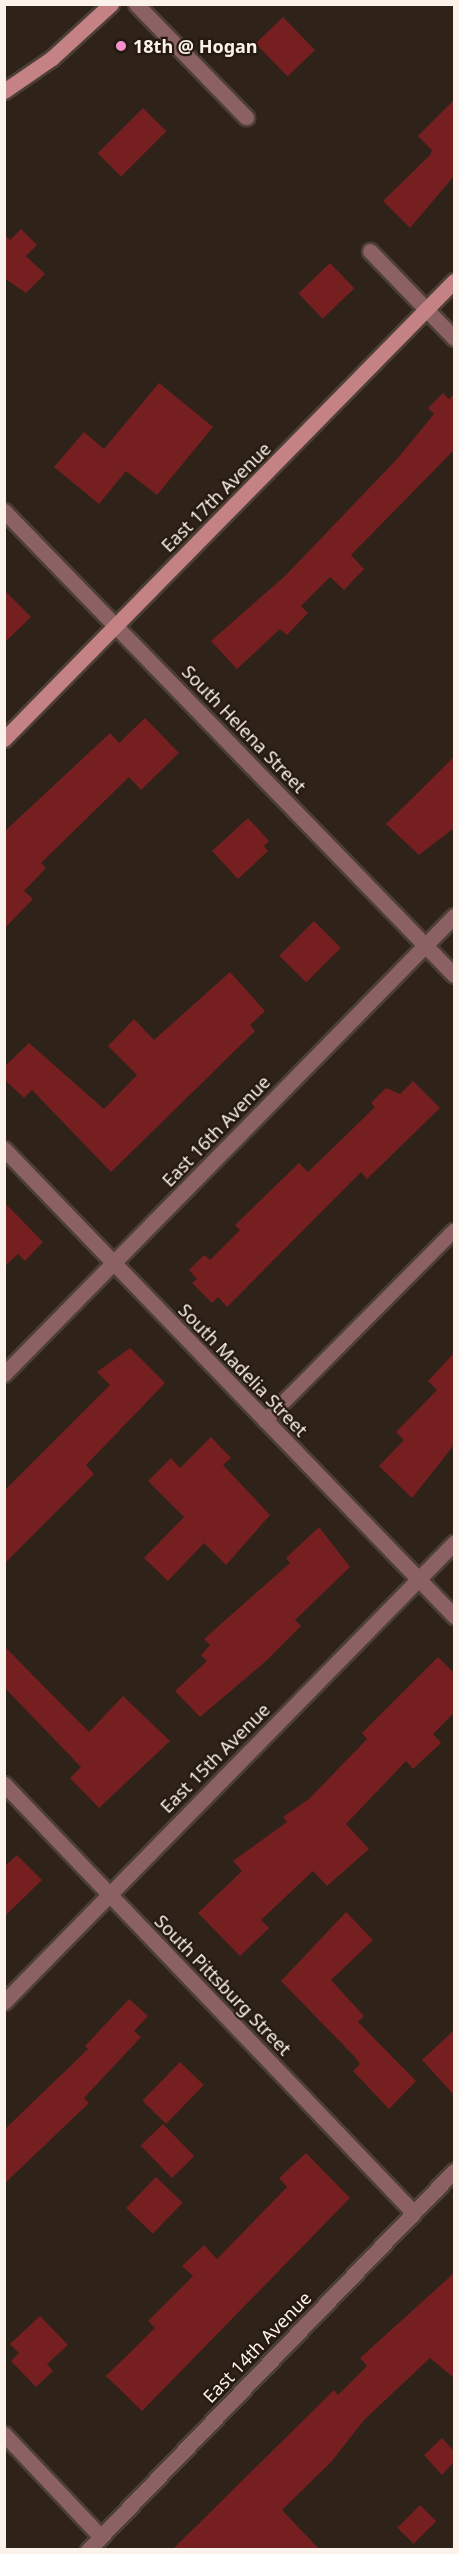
<!DOCTYPE html>
<html>
<head>
<meta charset="utf-8">
<style>
  body { margin:0 }
  #map { position:relative; width:459px; height:2554px; overflow:hidden; background:#2f2219; font-family:"Noto Sans",sans-serif }
  div>[style] { position:absolute }
  [style*='--x'] { left:calc(var(--x)*1px); top:calc(var(--y)*1px); width:calc(var(--w)*1px); rotate:calc(var(--a)*1deg) }
  .building>* { inset:0; background:#761f21; transform-origin:0 0 }
  .roads { filter:drop-shadow(2px 0 #4c3f36) drop-shadow(-2px 0 #4c3f36) drop-shadow(0 2px #4c3f36) drop-shadow(0 -2px #4c3f36) }
  .lane>* { height:14px; margin:-7px; padding:0 7px; transform-origin:7px; border-radius:7px; background:#8b6163 }
  .street>* { height:15px; margin:-7.5px; padding:0 7.5px; transform-origin:7.5px; border-radius:7.5px; background:#8b6163 }
  .secondary>* { height:15px; margin:-7.5px; padding:0 7.5px; transform-origin:7.5px; border-radius:7.5px; background:#c48285 }
  .dots>* { width:16px; height:16px; translate:-50% -50%; box-sizing:border-box; border:3px solid #251910; border-radius:50% }
  span { translate:-50% -50%; white-space:nowrap; text-align:center; line-height:1.15; -webkit-text-stroke:4.5px #251910; paint-order:stroke }
  .poi-label { font-size:18px; color:#fbf2eb; font-weight:700 }
  .left { translate:0 -50%; text-align:left }
  .street-label { font-size:18px; color:#fbf2eb }
  .frame { position:absolute; inset:0; border:6px solid #fbf2eb; pointer-events:none }
</style>
</head>
<body>
<div id="map">
  <div class="building">
    <i style="left:283px;top:17px;width:46px;height:38px;rotate:46deg"></i>
    <i style="clip-path:polygon(454px 100px,454px 176px,410px 228px,383px 201px,430px 155px,432px 150px,418px 136px)"></i>
    <i style="left:143px;top:108px;width:33px;height:64px;rotate:45deg"></i>
    <i style="clip-path:polygon(21px 229px,37px 245px,26px 256px,45px 274px,26px 293px,4px 278px,4px 234px,10px 240px)"></i>
    <i style="left:330px;top:263px;width:35px;height:44px;rotate:46deg"></i>
    <i style="clip-path:polygon(159px 383px,213px 427px,157px 495px,126px 471px,99px 504px,54px 467px,84px 432px,104px 449px)"></i>
    <i style="clip-path:polygon(443px 393px,449px 399px,454px 394px,454px 450px,351px 555px,364px 569px,344px 590px,330px 577px,301px 606px,308px 613px,287px 635px,280px 629px,237px 669px,211px 641px,286px 575px,397px 459px,434px 414px,428px 408px)"></i>
    <i style="clip-path:polygon(4px 590px,31px 617px,4px 643px)"></i>
    <i style="clip-path:polygon(145px 718px,179px 753px,141px 790px,129px 777px,41px 863px,46px 868px,24px 891px,33px 899px,4px 929px,4px 832px,110px 733px,119px 743px)"></i>
    <i style="clip-path:polygon(454px 757px,454px 828px,419px 855px,386px 824px)"></i>
    <i style="clip-path:polygon(248px 818px,269px 841px,264px 846px,268px 851px,238px 879px,212px 851px)"></i>
    <i style="left:314px;top:921px;width:38px;height:49px;rotate:45deg"></i>
    <i style="clip-path:polygon(230px 972px,265px 1011px,250px 1025px,255px 1031px,111px 1172px,32px 1090px,24px 1098px,4px 1079px,4px 1067px,29px 1043px,104px 1109px,137px 1075px,108px 1046px,134px 1019px,154px 1040px)"></i>
    <i style="clip-path:polygon(413px 1081px,440px 1108px,367px 1179px,361px 1172px,227px 1307px,218px 1297px,212px 1303px,192px 1283px,197px 1279px,189px 1270px,204px 1255px,210px 1260px,240px 1230px,235px 1225px,299px 1163px,308px 1172px,375px 1107px,371px 1103px,386px 1088px,400px 1094px)"></i>
    <i style="clip-path:polygon(4px 1202px,43px 1242px,25px 1261px,18px 1254px,4px 1267px)"></i>
    <i style="clip-path:polygon(130px 1348px,165px 1383px,86px 1465px,94px 1474px,4px 1564px,4px 1491px,110px 1385px,97px 1372px)"></i>
    <i style="clip-path:polygon(454px 1353px,454px 1445px,412px 1498px,379px 1466px,404px 1440px,396px 1432px,437px 1390px,428px 1381px)"></i>
    <i style="clip-path:polygon(211px 1437px,231px 1458px,223px 1465px,270px 1515px,226px 1565px,204px 1543px,168px 1581px,144px 1558px,184px 1517px,148px 1481px,171px 1458px,180px 1468px)"></i>
    <i style="clip-path:polygon(319px 1527px,350px 1567px,295px 1620px,301px 1626px,266px 1661px,200px 1717px,175px 1691px,207px 1661px,201px 1655px,210px 1645px,204px 1639px,290px 1563px,286px 1558px)"></i>
    <i style="clip-path:polygon(4px 1646px,89px 1732px,123px 1696px,170px 1741px,99px 1808px,70px 1778px,81px 1767px,4px 1687px)"></i>
    <i style="clip-path:polygon(438px 1657px,454px 1673px,454px 1713px,433px 1734px,441px 1743px,413px 1769px,406px 1761px,346px 1824px,369px 1849px,327px 1886px,313px 1871px,261px 1920px,269px 1928px,240px 1956px,198px 1913px,242px 1871px,233px 1861px,287px 1822px,283px 1817px,309px 1799px,367px 1739px,362px 1733px)"></i>
    <i style="clip-path:polygon(17px 1855px,42px 1880px,4px 1917px,4px 1867px)"></i>
    <i style="clip-path:polygon(346px 1912px,373px 1940px,331px 1980px,364px 2016px,358px 2022px,416px 2081px,389px 2109px,353px 2071px,360px 2064px,354px 2056px,281px 1981px)"></i>
    <i style="clip-path:polygon(129px 1999px,148px 2016px,134px 2031px,141px 2037px,84px 2098px,89px 2103px,4px 2184px,4px 2130px,88px 2049px,85px 2046px)"></i>
    <i style="clip-path:polygon(454px 2030px,454px 2095px,422px 2060px)"></i>
    <i style="left:180px;top:2062px;width:33px;height:54px;rotate:44deg"></i>
    <i style="left:163px;top:2124px;width:45px;height:31px;rotate:46deg"></i>
    <i style="clip-path:polygon(306px 2153px,350px 2198px,142px 2411px,106px 2376px,155px 2328px,148px 2321px,193px 2276px,182px 2266px,204px 2245px,217px 2259px,287px 2187px,279px 2178px)"></i>
    <i style="left:156px;top:2177px;width:37px;height:43px;rotate:44deg"></i>
    <i style="clip-path:polygon(454px 2273px,454px 2378px,430px 2358px,364px 2420px,332px 2461px,282px 2510px,320px 2550px,172px 2550px,334px 2390px,338px 2395px,367px 2366px,360px 2358px)"></i>
    <i style="clip-path:polygon(40px 2316px,68px 2345px,47px 2364px,53px 2371px,36px 2387px,11px 2361px,19px 2353px,10px 2344px)"></i>
    <i style="clip-path:polygon(442px 2438px,454px 2451px,454px 2462px,442px 2475px,424px 2455px)"></i>
    <i style="left:420px;top:2505px;width:23px;height:32px;rotate:45deg"></i>
  </div>
  <div class="roads">
    <div class="lane">
      <i style="--x:265;--y:1421;--w:268;--a:-45.2"></i>
    </div>
    <div class="street">
      <i style="--x:136;--y:4;--w:158;--a:45.8"></i>
      <i style="--x:370;--y:251;--w:121;--a:46"></i>
      <i style="--x:4;--y:511;--w:646;--a:45.88"></i>
      <i style="--x:4;--y:1149;--w:649;--a:46.06"></i>
      <i style="--x:4;--y:1374;--w:642;--a:-45.5"></i>
      <i style="--x:4;--y:1784;--w:593;--a:46.3"></i>
      <i style="--x:4;--y:2002;--w:643;--a:-45.57"></i>
      <i style="--x:4;--y:2434;--w:140;--a:46.7"></i>
      <i style="--x:88;--y:2550;--w:527;--a:-46"></i>
    </div>
    <div class="secondary">
      <i style="--x:4;--y:91;--w:58;--a:-34.5"></i>
      <i style="--x:52;--y:58;--w:80;--a:-42.5"></i>
      <i style="--x:4;--y:739;--w:642;--a:-45.5"></i>
    </div>
  </div>
  <div class="dots">
    <i style="left:121px;top:46px;background:#f790ce"></i>
  </div>
  <div class="poi-label">
    <span class="left" style="left:133px;top:46px">18th @ Hogan</span>
  </div>
  <div class="street-label">
    <span style="left:216px;top:497px;rotate:-45deg">East 17th Avenue</span>
    <span style="left:244px;top:729px;rotate:46deg">South Helena Street</span>
    <span style="left:216px;top:1131px;rotate:-46deg">East 16th Avenue</span>
    <span style="left:243px;top:1370px;rotate:46deg">South Madelia Street</span>
    <span style="left:215px;top:1758px;rotate:-45deg">East 15th Avenue</span>
    <span style="left:223px;top:1985px;rotate:46deg">South Pittsburg Street</span>
    <span style="left:257px;top:2347px;rotate:-46deg">East 14th Avenue</span>
  </div>
  <div class="frame"></div>
</div>
</body>
</html>
